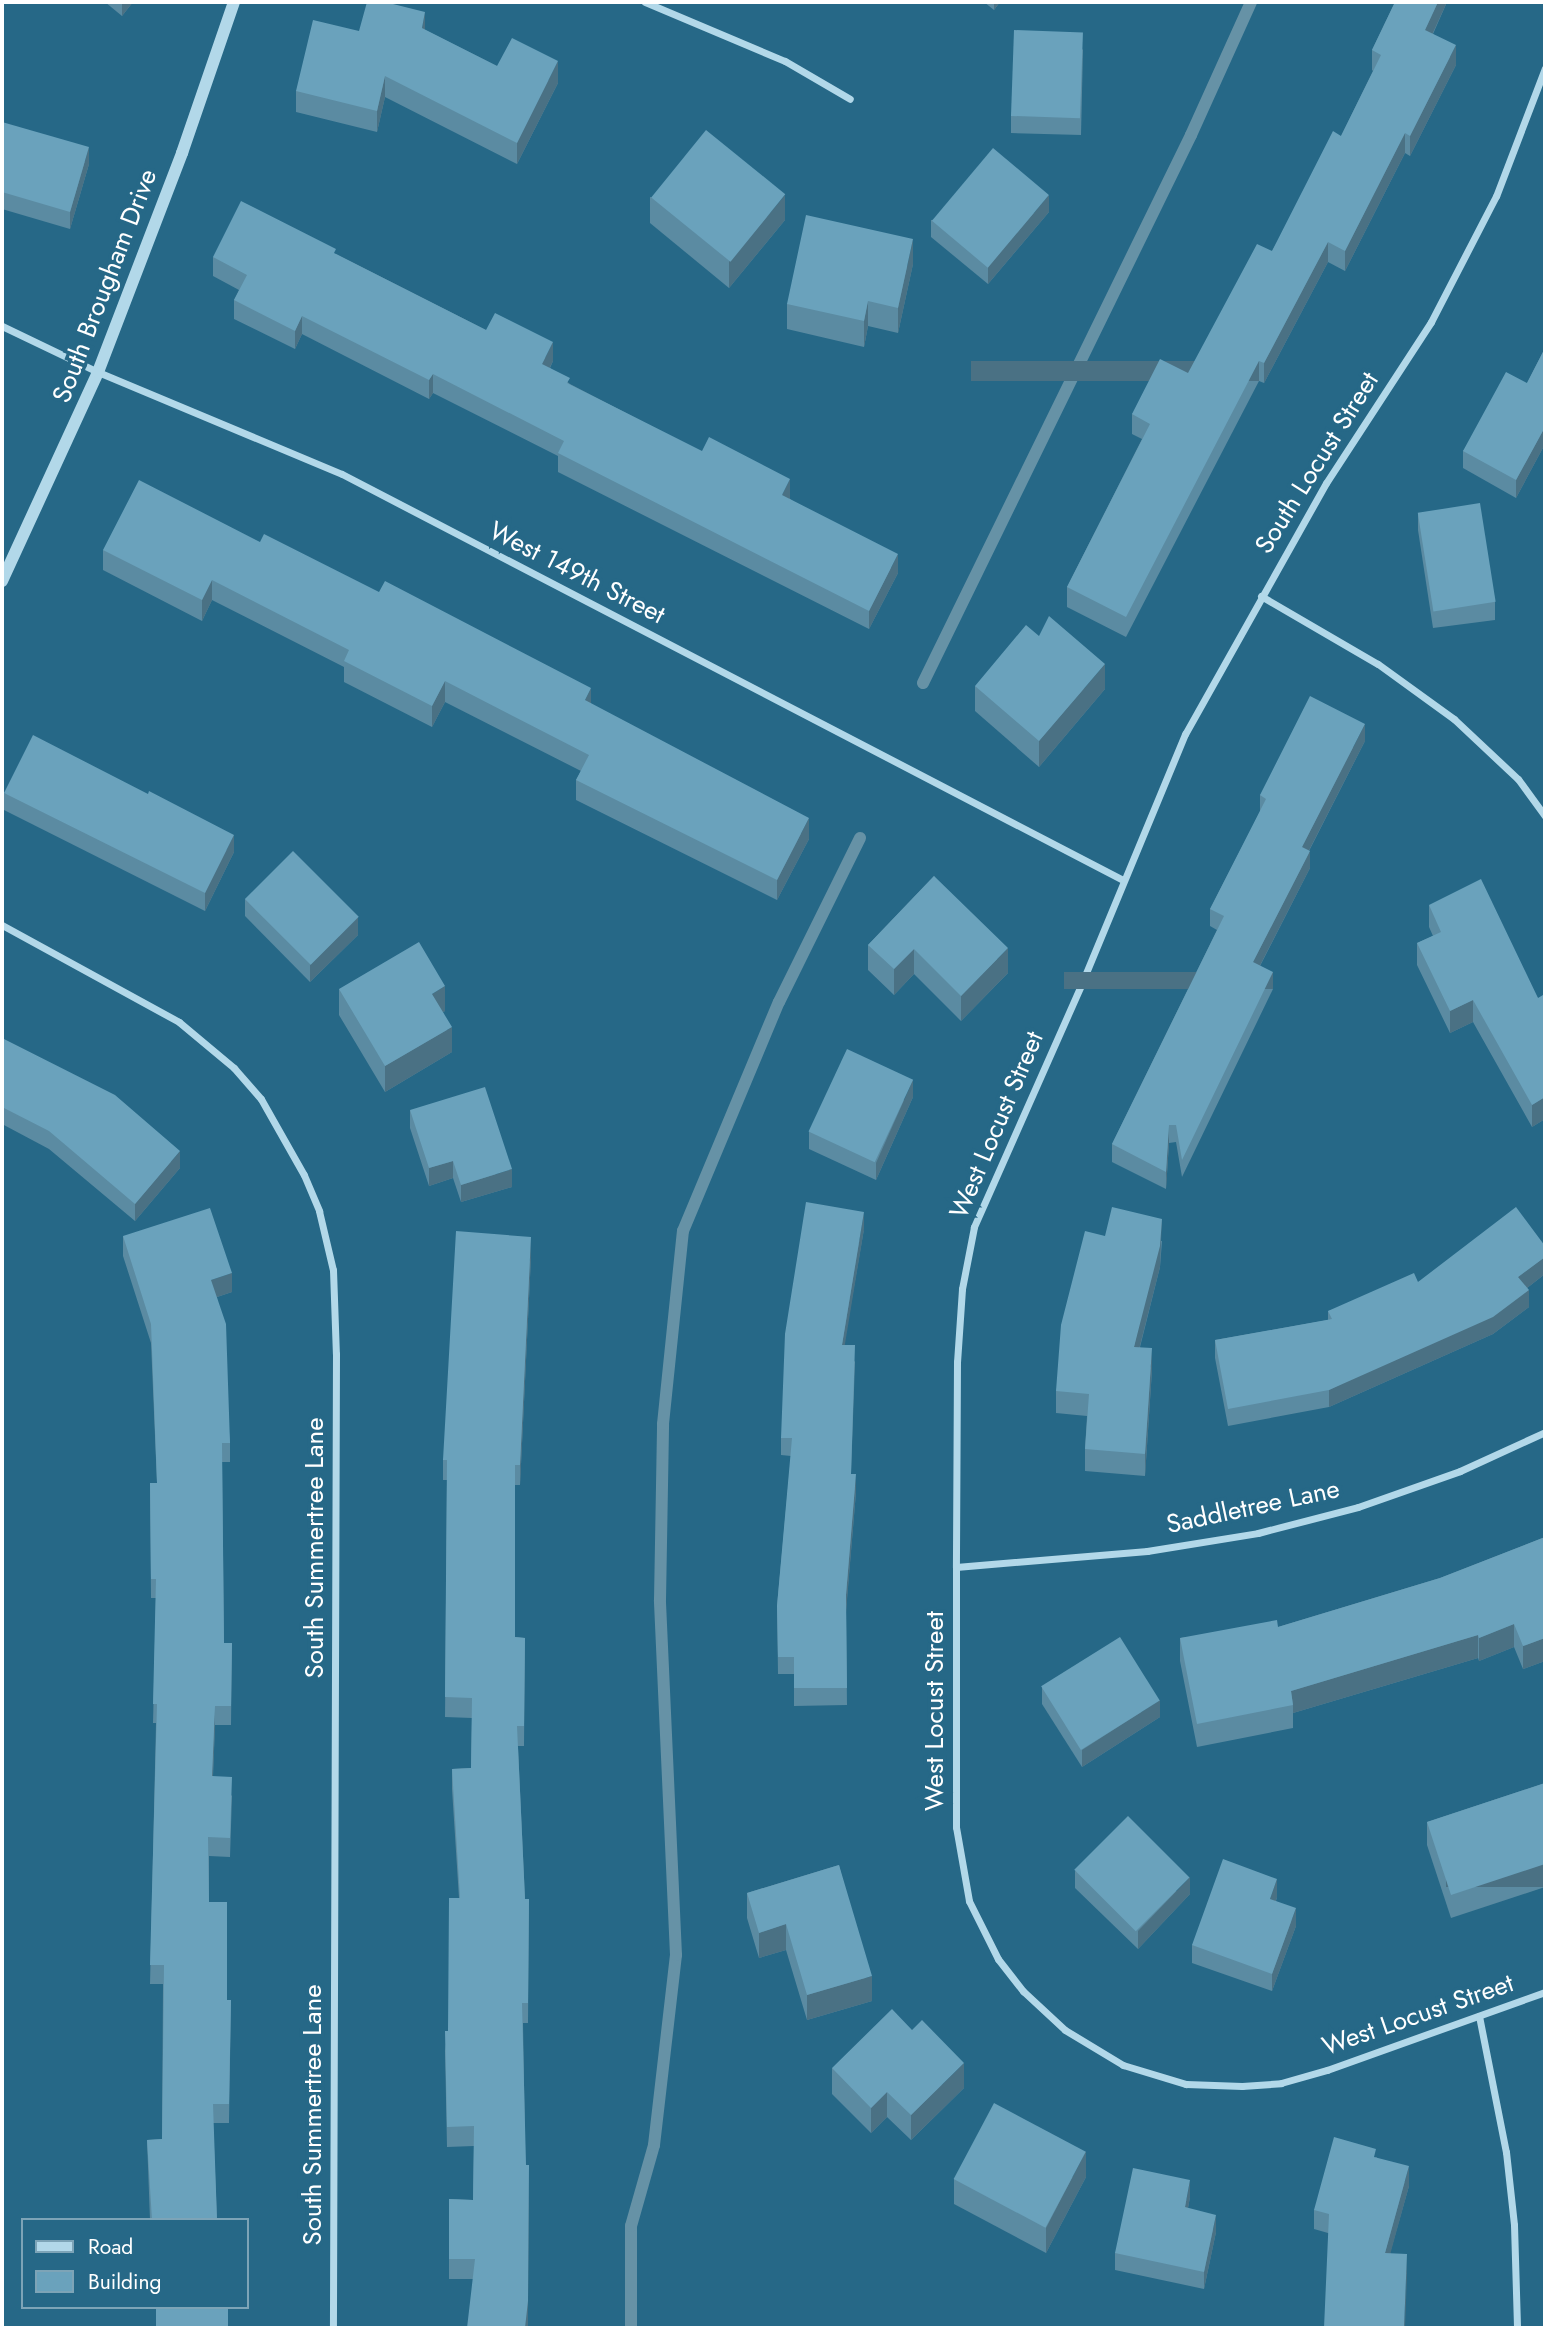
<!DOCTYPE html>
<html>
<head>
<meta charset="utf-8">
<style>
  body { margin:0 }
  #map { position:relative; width:1547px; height:2330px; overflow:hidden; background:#266887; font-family:Jost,sans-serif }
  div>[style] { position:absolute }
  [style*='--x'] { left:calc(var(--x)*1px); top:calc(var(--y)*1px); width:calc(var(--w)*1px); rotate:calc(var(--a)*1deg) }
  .stream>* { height:12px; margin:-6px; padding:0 6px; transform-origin:6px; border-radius:6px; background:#6692a6 }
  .minor>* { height:7px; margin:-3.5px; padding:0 3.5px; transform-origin:3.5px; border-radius:3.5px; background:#b2d8e9 }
  .tertiary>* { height:12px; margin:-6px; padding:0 6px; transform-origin:6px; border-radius:6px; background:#b2d8e9 }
  .wall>* { inset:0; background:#5b8ba2 }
  .shaded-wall>* { inset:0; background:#4a7184; transform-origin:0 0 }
  .building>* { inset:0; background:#6aa2bc; transform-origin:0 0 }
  span { translate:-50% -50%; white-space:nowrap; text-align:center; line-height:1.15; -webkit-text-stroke:7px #266887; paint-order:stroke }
  .street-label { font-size:26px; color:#fff }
  .frame { position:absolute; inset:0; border:4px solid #fff; pointer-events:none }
  .legend { position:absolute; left:21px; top:2218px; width:228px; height:91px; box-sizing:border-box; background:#266887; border:2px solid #7da4b7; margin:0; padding:9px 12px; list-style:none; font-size:21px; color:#fff }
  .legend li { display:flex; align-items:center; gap:14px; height:35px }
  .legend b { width:35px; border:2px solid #7da4b7 }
</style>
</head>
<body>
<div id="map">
  <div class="stream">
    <i style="--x:923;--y:683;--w:610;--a:-63.94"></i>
    <i style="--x:1191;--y:135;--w:146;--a:-65.7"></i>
    <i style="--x:631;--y:2328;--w:102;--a:-90"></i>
    <i style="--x:631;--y:2226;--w:84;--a:-74.1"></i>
    <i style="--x:654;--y:2145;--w:191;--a:-83.4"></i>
    <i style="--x:676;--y:1955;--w:355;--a:-92.6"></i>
    <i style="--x:660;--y:1600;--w:176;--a:-89"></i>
    <i style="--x:663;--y:1424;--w:194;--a:-84.1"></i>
    <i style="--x:683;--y:1231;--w:248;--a:-67.3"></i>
    <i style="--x:779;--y:1002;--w:183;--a:-63.7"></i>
  </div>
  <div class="minor">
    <i style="--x:645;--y:2;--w:152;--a:22.9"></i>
    <i style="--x:785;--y:61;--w:75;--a:30.3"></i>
    <i style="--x:1545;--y:68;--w:137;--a:110.9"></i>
    <i style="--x:1496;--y:196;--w:142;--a:117.3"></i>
    <i style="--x:1431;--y:322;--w:192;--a:123.1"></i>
    <i style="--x:1326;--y:483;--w:288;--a:119.3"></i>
    <i style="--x:1185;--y:734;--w:269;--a:112.5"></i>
    <i style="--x:1082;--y:983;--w:267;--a:113.9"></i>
    <i style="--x:974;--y:1227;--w:63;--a:101"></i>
    <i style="--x:962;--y:1289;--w:73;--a:93.9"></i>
    <i style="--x:957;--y:1362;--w:205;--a:90.3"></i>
    <i style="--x:956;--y:1567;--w:260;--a:90"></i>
    <i style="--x:956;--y:1827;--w:75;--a:80"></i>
    <i style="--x:969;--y:1901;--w:65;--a:63.4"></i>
    <i style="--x:998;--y:1959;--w:41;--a:52"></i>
    <i style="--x:1023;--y:1991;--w:57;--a:42.9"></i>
    <i style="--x:1065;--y:2030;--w:68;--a:31.1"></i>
    <i style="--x:1123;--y:2065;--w:66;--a:16.8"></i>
    <i style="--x:1186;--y:2084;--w:56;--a:2"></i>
    <i style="--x:1242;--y:2086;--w:39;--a:-4"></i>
    <i style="--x:1281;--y:2083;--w:48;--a:-15.8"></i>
    <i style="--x:1327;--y:2070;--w:232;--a:-19.7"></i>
    <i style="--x:2;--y:326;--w:106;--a:25.6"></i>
    <i style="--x:98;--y:372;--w:264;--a:22.7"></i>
    <i style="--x:342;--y:474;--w:880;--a:27.47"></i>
    <i style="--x:1261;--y:596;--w:135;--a:30.2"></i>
    <i style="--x:1378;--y:664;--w:94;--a:35.9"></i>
    <i style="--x:1454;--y:719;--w:88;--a:43.2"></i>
    <i style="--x:1518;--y:779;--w:46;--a:53.9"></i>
    <i style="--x:2;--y:925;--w:202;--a:28.7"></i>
    <i style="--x:179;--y:1022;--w:72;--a:39.9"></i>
    <i style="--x:234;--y:1068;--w:41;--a:48.9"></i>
    <i style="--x:261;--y:1099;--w:87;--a:60.5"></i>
    <i style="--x:304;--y:1175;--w:39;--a:67"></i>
    <i style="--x:319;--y:1211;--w:61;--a:76.7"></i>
    <i style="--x:333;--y:1270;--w:84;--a:88"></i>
    <i style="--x:336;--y:1354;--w:974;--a:90.18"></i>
    <i style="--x:956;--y:1567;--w:192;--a:-4.8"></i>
    <i style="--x:1147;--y:1551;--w:112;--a:-9.2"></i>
    <i style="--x:1258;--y:1533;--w:103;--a:-14.6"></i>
    <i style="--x:1358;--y:1507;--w:108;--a:-19.4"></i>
    <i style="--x:1460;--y:1471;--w:94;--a:-24.6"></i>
    <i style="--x:1479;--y:2016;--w:139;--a:78.8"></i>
    <i style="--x:1506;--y:2152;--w:73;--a:83.7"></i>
    <i style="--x:1514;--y:2225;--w:103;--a:88.3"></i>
  </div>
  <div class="tertiary">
    <i style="--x:2;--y:581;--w:230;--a:-65.3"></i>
    <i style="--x:98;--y:372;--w:235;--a:-69"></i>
    <i style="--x:182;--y:153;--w:160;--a:-71"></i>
  </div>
  <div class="wall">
    <i style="clip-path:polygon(105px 2px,133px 2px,122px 16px)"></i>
    <i style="clip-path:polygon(984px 2px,1000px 2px,994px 10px)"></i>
    <i style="clip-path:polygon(1395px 2px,1447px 2px,1433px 34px,1456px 65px,1410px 156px,1405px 153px,1345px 271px,1328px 262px,1264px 383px,1259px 381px,1126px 637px,1067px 607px,1067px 587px,1142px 439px,1132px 434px,1132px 414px,1188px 373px,1272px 251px,1341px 136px,1373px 71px,1372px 70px,1372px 50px)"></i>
    <i style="clip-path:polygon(425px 30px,497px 66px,558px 83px,517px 164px,385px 97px,377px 132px,296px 112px,296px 91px,359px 31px)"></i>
    <i style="clip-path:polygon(1083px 49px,1081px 135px,1011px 133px,1011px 116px)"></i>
    <i style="clip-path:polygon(2px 122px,89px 164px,70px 229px,2px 209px)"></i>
    <i style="clip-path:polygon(650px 197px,785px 220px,729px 288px,650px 223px)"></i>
    <i style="clip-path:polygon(1049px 212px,988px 284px,931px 237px,931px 220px)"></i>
    <i style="clip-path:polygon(336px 254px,486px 330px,553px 361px,550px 368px,570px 384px,790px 498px,790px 499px,898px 573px,869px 629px,558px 472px,558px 456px,433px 393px,429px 399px,302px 334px,295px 349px,234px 319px,234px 300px,239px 290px,213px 276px,213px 257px)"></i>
    <i style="clip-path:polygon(913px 264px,898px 333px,868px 326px,864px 347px,787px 329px,787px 304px)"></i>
    <i style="clip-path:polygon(1545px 348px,1545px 444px,1516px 498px,1463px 468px,1463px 451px,1527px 383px)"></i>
    <i style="clip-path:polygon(1418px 513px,1495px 602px,1495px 620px,1433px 628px,1418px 530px)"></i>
    <i style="clip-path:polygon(260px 542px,591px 704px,809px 839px,777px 900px,576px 800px,576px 780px,581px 771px,445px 702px,432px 727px,344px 682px,344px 667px,212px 600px,202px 621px,103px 570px,103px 550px)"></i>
    <i style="clip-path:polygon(975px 686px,1105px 689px,1039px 767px,975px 711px)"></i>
    <i style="clip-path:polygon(1365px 741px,1309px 851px,1310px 868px,1260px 966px,1273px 989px,1182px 1177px,1176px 1142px,1169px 1143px,1166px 1189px,1112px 1162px,1112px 1144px,1217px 930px,1210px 926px,1210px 909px,1260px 812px,1260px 795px)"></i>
    <i style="clip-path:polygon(4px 793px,234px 852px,205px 911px,4px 810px)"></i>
    <i style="clip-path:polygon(934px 876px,1008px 973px,961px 1021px,914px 974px,894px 995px,868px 970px,868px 945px)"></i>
    <i style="clip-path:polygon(245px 899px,358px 935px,310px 982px,245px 916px)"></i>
    <i style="clip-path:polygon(1429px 905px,1538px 998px,1545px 998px,1545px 1119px,1532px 1127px,1473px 1022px,1450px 1033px,1417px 965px,1417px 943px,1433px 936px,1429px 927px)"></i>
    <i style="clip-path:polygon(339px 989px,445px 1011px,443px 1012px,452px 1052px,385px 1092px,339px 1015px)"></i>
    <i style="clip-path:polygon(2px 1038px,180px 1168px,135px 1221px,49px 1149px,2px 1124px)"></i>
    <i style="clip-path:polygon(913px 1097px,876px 1180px,809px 1149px,809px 1132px)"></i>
    <i style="clip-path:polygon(410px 1110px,512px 1187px,461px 1202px,453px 1178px,429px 1186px,410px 1128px)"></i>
    <i style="clip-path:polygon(864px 1229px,844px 1345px,855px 1362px,851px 1474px,856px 1492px,846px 1610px,847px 1705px,794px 1706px,794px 1674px,778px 1674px,777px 1606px,791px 1456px,781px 1455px,781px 1438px)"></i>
    <i style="clip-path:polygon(123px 1236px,232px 1292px,217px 1297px,230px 1443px,230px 1462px,222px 1462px,224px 1643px,232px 1643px,231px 1725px,215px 1725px,213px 1776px,232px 1796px,230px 1857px,209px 1856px,209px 1902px,227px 2000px,231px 2000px,229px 2123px,213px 2123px,217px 2220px,150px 2220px,147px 2140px,162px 2139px,163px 1984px,150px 1984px,156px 1723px,153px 1723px,156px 1598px,151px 1598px,150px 1483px,157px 1483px,151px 1343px,123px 1256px)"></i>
    <i style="clip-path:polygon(1105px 1236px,1162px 1241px,1160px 1267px,1140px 1347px,1152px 1370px,1145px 1476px,1085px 1471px,1085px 1449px,1087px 1416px,1056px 1413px,1056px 1391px)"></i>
    <i style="clip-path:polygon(1545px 1246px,1545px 1274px,1527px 1288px,1529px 1307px,1493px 1334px,1329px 1407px,1228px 1426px,1215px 1358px,1215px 1340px,1328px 1320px,1328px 1311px,1418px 1282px)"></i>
    <i style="clip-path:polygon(531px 1257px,520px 1485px,515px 1485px,515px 1637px,525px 1638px,524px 1746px,518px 1746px,525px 1899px,529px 1899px,528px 2023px,523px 2023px,528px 2321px,473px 2279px,449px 2279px,449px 2199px,473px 2200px,474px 2146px,447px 2147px,445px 2051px,448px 2031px,459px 1898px,452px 1789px,452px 1769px,471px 1768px,472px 1718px,445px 1717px,447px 1480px,443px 1480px,443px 1460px)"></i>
    <i style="clip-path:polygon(1545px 1537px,1545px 1661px,1523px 1669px,1514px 1647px,1479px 1661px,1478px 1658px,1293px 1713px,1293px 1728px,1197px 1747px,1180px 1661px,1180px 1638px,1278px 1627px,1440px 1578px)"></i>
    <i style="clip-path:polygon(1042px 1687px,1160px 1717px,1082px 1767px,1042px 1704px)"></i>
    <i style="clip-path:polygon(1545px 1783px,1545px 1887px,1451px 1918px,1427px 1845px,1427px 1822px)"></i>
    <i style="clip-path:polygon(839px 1865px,872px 2001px,807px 2020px,786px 1950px,759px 1958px,747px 1918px,747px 1893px)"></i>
    <i style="clip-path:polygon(1075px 1871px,1190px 1894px,1138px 1949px,1075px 1888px)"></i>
    <i style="clip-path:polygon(1277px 1897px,1276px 1901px,1296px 1926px,1272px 1991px,1192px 1963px,1192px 1945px)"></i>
    <i style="clip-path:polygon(832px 2068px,964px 2088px,911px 2140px,887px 2117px,871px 2133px,832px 2094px)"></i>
    <i style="clip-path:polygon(1376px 2157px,1409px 2186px,1390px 2253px,1407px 2274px,1328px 2233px,1314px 2229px,1314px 2210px)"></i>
    <i style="clip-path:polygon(1086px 2177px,1046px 2253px,954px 2204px,954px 2179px)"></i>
    <i style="clip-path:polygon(1190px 2197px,1188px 2208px,1216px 2232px,1204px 2289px,1115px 2270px,1115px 2253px)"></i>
  </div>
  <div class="shaded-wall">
    <i style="clip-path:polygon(122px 2px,133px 2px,122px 16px)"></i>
    <i style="clip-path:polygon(994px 2px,1000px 2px,994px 10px)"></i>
    <i style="clip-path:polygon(1438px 2px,1447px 2px,1425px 50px,1425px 30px)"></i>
    <i style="clip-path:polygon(425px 12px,425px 33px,422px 28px)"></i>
    <i style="clip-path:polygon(1456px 45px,1456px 65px,1410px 156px,1410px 136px)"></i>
    <i style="clip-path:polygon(558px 61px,558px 83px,517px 164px,517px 143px)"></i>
    <i style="clip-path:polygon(385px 76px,385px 97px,377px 132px,377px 111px)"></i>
    <i style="clip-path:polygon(1405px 133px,1405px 153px,1345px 271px,1345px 251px)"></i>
    <i style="clip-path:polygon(89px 147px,89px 164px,70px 229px,70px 212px)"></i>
    <i style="clip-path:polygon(785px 195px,785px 220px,729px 288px,729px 262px)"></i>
    <i style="clip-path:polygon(1049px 195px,1049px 212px,988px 284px,988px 267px)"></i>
    <i style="clip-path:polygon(913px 239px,913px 264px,898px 333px,898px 308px)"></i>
    <i style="clip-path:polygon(1328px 242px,1328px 262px,1264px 383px,1264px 363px)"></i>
    <i style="clip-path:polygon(868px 301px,868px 326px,864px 347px,864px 321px)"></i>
    <i style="clip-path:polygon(302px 316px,302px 334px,295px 349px,295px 331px)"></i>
    <i style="clip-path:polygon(553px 342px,553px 361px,542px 383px,542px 364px)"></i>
    <i style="left:1259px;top:361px;width:20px;height:288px;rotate:90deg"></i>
    <i style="clip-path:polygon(433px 374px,433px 393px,429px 399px,429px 380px)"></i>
    <i style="clip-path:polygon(1545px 427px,1545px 444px,1516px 498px,1516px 480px)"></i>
    <i style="clip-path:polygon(790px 479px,790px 498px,782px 514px,782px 495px)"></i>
    <i style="clip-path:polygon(898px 554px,898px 573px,869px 629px,869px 611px)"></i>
    <i style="clip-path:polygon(212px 580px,212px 600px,202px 621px,202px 600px)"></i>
    <i style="clip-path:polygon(1105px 664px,1105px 689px,1039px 767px,1039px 741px)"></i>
    <i style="clip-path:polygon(445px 681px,445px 702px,432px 727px,432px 706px)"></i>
    <i style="clip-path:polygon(591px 688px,591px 709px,585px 700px)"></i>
    <i style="clip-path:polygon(1365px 724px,1365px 741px,1302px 864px,1302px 847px)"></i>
    <i style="clip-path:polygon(809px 818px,809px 839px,777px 900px,777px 880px)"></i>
    <i style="clip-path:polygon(234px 835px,234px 852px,205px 911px,205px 893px)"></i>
    <i style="clip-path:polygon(1310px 851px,1310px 868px,1253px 979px,1253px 962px)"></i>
    <i style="clip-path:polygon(358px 917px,358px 935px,310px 982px,310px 965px)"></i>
    <i style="clip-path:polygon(1008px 948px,1008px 973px,961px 1021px,961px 996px)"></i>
    <i style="clip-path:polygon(914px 949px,914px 974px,894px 995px,894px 969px)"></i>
    <i style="left:1273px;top:972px;width:17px;height:209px;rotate:90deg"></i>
    <i style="clip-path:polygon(445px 986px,445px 1011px,432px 1019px,432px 994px)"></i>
    <i style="clip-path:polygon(1473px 1000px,1473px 1022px,1450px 1033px,1450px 1011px)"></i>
    <i style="clip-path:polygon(452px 1027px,452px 1052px,385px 1092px,385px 1066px)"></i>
    <i style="clip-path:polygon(913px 1080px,913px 1097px,876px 1180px,876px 1163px)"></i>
    <i style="clip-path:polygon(1545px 1097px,1545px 1119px,1532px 1127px,1532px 1105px)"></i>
    <i style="clip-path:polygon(1169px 1125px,1169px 1143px,1166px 1189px,1166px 1172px)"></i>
    <i style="clip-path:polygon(180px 1151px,180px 1168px,135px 1221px,135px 1204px)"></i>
    <i style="clip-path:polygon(453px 1161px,453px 1178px,429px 1186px,429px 1168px)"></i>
    <i style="clip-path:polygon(512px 1169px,512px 1187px,461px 1202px,461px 1185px)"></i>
    <i style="clip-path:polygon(864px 1212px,864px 1229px,842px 1362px,842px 1345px)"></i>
    <i style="clip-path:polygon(1162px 1219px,1160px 1267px,1134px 1369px,1134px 1347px)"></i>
    <i style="clip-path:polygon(531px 1237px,531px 1257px,520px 1485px,520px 1465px)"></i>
    <i style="clip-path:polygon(1545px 1257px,1545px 1274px,1518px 1295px,1518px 1277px)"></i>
    <i style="clip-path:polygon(232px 1273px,232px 1292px,211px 1299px,211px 1280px)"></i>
    <i style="clip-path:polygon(1529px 1290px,1529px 1307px,1493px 1334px,1329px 1407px,1329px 1390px)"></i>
    <i style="clip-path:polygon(1152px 1348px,1152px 1370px,1145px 1476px,1145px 1454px)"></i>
    <i style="clip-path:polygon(856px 1474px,856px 1492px,846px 1613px,846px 1595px)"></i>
    <i style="left:4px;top:1598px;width:25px;height:2px;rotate:90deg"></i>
    <i style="clip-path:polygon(1514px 1624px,1514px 1647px,1479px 1661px,1479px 1638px)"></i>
    <i style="clip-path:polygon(1478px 1635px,1478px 1658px,1293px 1713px,1293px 1705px,1291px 1691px)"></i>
    <i style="clip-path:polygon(1545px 1638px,1545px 1661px,1523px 1669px,1523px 1646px)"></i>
    <i style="clip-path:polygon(1160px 1700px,1160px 1717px,1082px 1767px,1082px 1750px)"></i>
    <i style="clip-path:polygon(215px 1706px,215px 1725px,212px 1795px,212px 1776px)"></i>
    <i style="left:1545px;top:1864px;width:23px;height:99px;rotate:90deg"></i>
    <i style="clip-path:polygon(1190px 1877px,1190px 1894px,1138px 1949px,1138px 1931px)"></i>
    <i style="clip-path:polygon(1277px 1879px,1277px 1897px,1270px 1916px,1270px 1899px)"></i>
    <i style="clip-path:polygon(1296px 1908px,1296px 1926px,1272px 1991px,1272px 1974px)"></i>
    <i style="clip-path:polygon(786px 1924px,786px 1950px,759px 1958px,759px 1933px)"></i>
    <i style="clip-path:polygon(872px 1976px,872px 2001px,807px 2020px,807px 1995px)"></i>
    <i style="clip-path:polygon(964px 2063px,964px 2088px,911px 2140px,911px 2115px)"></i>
    <i style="clip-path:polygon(887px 2092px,887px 2117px,871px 2133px,871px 2108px)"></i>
    <i style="left:4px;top:2098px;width:25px;height:2px;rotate:90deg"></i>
    <i style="clip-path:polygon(1086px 2151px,1086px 2177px,1046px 2253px,1046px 2228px)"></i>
    <i style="clip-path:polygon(529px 2165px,528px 2321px,528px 2328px,525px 2328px)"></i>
    <i style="clip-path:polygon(1409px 2166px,1409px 2186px,1385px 2273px,1385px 2253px)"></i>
    <i style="clip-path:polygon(1190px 2180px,1190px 2197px,1185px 2225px,1185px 2207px)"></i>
    <i style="clip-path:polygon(1216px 2215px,1216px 2232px,1204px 2289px,1204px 2272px)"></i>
    <i style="clip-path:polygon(4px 2248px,4px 2274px,2px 2279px,2px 2253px)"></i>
    <i style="clip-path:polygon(1407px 2254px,1407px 2274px,1405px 2328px,1404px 2328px)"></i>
  </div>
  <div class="building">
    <i style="clip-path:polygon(367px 2px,385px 2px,425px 12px,422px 28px,497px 66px,512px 38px,558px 61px,517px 143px,385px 76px,377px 111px,296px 91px,313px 20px,359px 31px)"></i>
    <i style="clip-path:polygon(1395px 2px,1438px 2px,1425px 30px,1456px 45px,1410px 136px,1405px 133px,1345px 251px,1328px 242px,1264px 363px,1259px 361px,1126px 617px,1067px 587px,1150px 424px,1132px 414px,1160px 359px,1188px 373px,1257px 244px,1272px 251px,1333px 131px,1341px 136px,1381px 55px,1372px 50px)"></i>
    <i style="left:1014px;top:30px;width:69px;height:86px;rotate:2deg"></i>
    <i style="clip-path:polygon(2px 122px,89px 147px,70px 212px,2px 192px)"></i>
    <i style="left:706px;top:130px;width:102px;height:87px;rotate:39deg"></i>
    <i style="left:993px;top:148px;width:73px;height:95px;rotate:40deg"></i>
    <i style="clip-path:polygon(241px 201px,336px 249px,334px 253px,486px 330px,495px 313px,553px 342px,542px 364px,570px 378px,567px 383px,702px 451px,709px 437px,790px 479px,782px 495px,898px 554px,869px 611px,558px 453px,564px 441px,433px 374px,429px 380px,302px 316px,295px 331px,234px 300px,247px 275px,213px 257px)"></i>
    <i style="clip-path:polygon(806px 215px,913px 239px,898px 308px,868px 301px,864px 321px,787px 304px)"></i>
    <i style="clip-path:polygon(1545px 348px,1545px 427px,1516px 480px,1463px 451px,1506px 372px,1527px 383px)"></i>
    <i style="clip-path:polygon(139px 480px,260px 542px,264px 534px,379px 592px,385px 581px,591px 688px,585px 700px,809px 818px,777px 880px,576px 780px,589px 755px,445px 681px,432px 706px,344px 661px,349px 650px,212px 580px,202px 600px,103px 550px)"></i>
    <i style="left:1480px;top:503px;width:100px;height:63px;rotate:81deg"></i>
    <i style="clip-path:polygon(1049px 616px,1105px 664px,1039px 741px,975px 686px,1026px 625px,1039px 636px)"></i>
    <i style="clip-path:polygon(1310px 696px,1365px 724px,1302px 847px,1310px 851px,1253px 962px,1273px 972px,1182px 1160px,1176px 1125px,1169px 1125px,1166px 1172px,1112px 1144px,1224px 916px,1210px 909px,1266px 799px,1260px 795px)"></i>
    <i style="clip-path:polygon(33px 735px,148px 794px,149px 791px,234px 835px,205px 893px,4px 793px)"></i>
    <i style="left:293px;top:851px;width:93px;height:68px;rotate:45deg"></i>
    <i style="clip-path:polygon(934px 876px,1008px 948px,961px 996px,914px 949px,894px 969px,868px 945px)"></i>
    <i style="clip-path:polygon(1481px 879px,1538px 998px,1543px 995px,1545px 998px,1545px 1097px,1532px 1105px,1473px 1000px,1450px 1011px,1417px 943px,1441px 932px,1429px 905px)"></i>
    <i style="clip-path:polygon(419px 942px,445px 986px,432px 994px,452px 1027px,385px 1066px,339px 989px)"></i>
    <i style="clip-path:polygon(2px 1038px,115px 1095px,180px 1151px,135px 1204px,49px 1131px,2px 1107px)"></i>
    <i style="left:847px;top:1049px;width:73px;height:91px;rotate:25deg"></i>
    <i style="clip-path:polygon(485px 1087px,512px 1169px,461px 1185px,453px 1161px,429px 1168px,410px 1110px)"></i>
    <i style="clip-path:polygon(806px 1202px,864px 1212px,842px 1345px,855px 1345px,851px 1474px,856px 1474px,846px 1595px,847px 1688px,794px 1688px,794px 1657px,778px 1657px,777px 1606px,792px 1438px,781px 1438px,785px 1334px)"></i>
    <i style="clip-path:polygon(1112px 1207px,1162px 1219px,1160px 1246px,1134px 1347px,1152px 1348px,1145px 1454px,1085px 1449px,1089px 1394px,1056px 1391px,1061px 1325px,1085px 1231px,1105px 1236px)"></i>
    <i style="clip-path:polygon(1516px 1207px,1545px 1246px,1545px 1257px,1518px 1277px,1529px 1290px,1493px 1317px,1329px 1390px,1228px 1409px,1215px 1340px,1332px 1319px,1328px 1311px,1414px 1273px,1418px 1282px)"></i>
    <i style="clip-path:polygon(210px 1208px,232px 1273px,211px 1280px,226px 1324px,230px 1443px,222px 1443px,224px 1643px,232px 1643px,231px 1706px,215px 1706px,212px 1776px,232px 1777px,230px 1838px,208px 1837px,209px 1902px,227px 1902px,227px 2000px,231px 2000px,229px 2104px,213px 2104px,217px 2220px,152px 2220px,147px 2140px,162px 2139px,164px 1965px,150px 1965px,157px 1704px,153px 1704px,156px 1579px,151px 1579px,150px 1483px,157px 1483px,151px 1324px,123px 1236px)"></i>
    <i style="clip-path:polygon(456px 1231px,531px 1237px,520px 1465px,515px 1465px,515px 1637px,525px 1638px,524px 1726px,517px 1726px,525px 1899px,529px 1899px,528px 2003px,522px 2003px,526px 2165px,529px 2165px,528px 2301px,525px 2328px,467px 2328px,475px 2259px,449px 2259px,449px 2199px,473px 2200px,474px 2126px,447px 2127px,445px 2031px,448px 2031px,449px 1898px,460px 1898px,452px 1769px,471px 1768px,472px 1698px,445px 1697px,447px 1460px,443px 1460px)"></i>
    <i style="clip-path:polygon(1545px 1537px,1545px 1638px,1523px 1646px,1514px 1624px,1479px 1638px,1478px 1635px,1291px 1691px,1293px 1705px,1197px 1724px,1180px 1638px,1277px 1620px,1278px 1627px,1440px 1578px)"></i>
    <i style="left:1120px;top:1637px;width:75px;height:93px;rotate:58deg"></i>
    <i style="clip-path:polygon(1545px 1783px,1545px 1864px,1451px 1895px,1427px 1822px)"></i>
    <i style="left:1128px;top:1816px;width:87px;height:76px;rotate:45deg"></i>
    <i style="clip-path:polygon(1223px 1859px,1277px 1879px,1270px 1899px,1296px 1908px,1272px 1974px,1192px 1945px)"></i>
    <i style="clip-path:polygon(839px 1865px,872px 1976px,807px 1995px,786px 1924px,759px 1933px,747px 1893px)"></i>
    <i style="clip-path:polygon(892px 2009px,912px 2030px,922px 2020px,964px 2063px,911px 2115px,887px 2092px,871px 2108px,832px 2068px)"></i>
    <i style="left:994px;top:2103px;width:104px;height:86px;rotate:28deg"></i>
    <i style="clip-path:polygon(1334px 2137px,1376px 2149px,1374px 2157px,1409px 2166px,1385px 2253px,1407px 2254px,1404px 2328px,1324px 2328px,1329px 2214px,1314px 2210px)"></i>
    <i style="clip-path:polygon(1133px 2168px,1190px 2180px,1185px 2207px,1216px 2215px,1204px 2272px,1115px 2253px)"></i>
    <i style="left:156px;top:2307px;width:72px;height:21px"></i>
  </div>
  <div class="street-label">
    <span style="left:105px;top:286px;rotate:-69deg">South Brougham Drive</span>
    <span style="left:1317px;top:463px;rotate:-58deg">South Locust Street</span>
    <span style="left:577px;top:573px;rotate:27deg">West 149th Street</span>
    <span style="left:997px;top:1125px;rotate:-67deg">West Locust Street</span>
    <span style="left:1253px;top:1507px;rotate:-12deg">Saddletree Lane</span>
    <span style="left:315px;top:1548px;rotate:-90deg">South Summertree Lane</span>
    <span style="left:935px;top:1711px;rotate:-90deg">West Locust Street</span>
    <span style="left:1418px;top:2015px;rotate:-19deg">West Locust Street</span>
    <span style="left:313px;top:2115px;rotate:-90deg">South Summertree Lane</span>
  </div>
  <div class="frame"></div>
  <ul class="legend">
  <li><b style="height:9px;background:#b2d8e9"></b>Road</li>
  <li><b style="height:19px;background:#6aa2bc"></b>Building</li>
  </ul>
</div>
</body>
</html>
